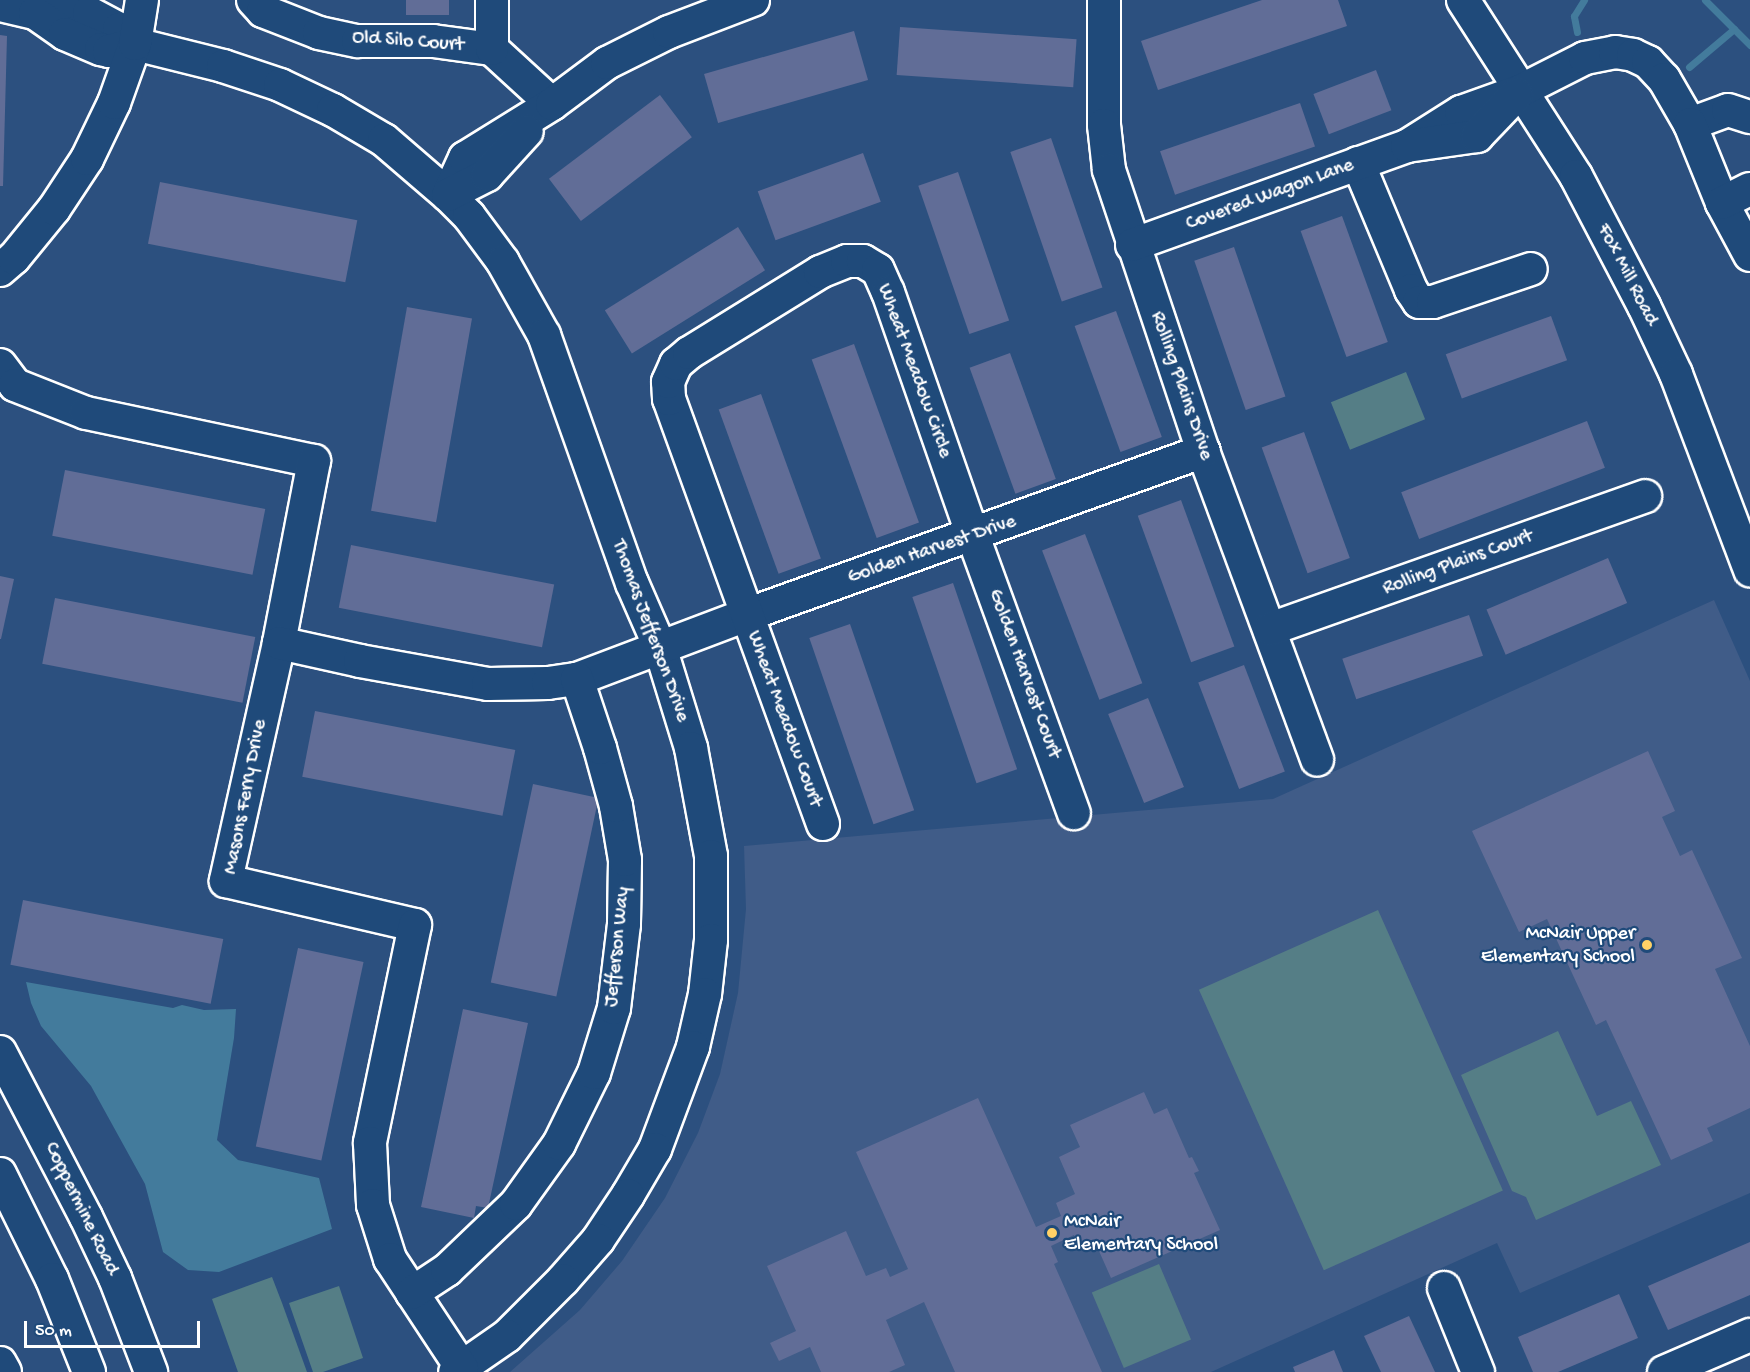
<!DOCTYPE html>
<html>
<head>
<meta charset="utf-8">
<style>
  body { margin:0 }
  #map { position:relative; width:1750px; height:1372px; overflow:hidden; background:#2c507f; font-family:"Gochi Hand",sans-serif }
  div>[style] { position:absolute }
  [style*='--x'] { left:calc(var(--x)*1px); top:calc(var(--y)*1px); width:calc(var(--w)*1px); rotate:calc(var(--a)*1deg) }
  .built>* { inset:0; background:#405c88 }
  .green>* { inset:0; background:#557e86; transform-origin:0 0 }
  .water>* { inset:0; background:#437b9c }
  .stream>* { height:7px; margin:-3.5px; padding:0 3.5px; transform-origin:3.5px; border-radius:3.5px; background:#437b9c }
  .building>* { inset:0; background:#616d97; transform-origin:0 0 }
  .roads { filter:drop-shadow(2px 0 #fff) drop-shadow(-2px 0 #fff) drop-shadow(0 2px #fff) drop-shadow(0 -2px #fff) }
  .minor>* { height:32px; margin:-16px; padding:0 16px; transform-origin:16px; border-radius:16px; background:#1f4a7a }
  .dots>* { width:16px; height:16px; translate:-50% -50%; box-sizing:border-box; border:3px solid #1f4a7a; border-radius:50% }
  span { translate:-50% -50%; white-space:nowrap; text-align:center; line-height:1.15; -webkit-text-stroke:4.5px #1f4a7a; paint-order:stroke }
  .street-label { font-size:20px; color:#fff }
  .poi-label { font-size:20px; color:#fff }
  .right { translate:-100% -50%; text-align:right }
  .left { translate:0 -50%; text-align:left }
  .scale { position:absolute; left:24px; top:1321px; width:176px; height:27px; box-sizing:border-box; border:3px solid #fff; border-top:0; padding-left:8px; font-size:18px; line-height:21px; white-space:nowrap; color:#fff; -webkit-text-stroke:4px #1f4a7a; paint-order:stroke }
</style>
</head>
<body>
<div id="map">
  <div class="built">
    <i style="clip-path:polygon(1714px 600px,1750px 681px,1750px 1193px,1520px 1293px,1497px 1243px,1211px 1372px,510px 1372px,580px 1310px,622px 1261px,665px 1198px,698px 1133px,720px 1074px,738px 993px,746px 909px,744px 846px,1273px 799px)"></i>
  </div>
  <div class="green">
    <i style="left:1406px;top:372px;width:51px;height:81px;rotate:68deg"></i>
    <i style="left:1378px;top:910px;width:307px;height:196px;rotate:66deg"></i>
    <i style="clip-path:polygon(1558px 1031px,1597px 1116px,1631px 1101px,1661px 1165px,1536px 1220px,1526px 1197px,1512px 1191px,1461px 1075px)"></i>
    <i style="left:1159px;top:1264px;width:82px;height:73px;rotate:67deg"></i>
    <i style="clip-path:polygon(272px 1277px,282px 1303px,307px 1372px,238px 1372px,212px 1299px)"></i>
    <i style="clip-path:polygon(339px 1286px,363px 1358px,323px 1372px,313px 1372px,289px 1303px)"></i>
  </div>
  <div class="water">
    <i style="clip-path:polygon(26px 982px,173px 1008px,182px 1005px,204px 1010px,236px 1009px,234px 1038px,217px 1140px,238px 1160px,319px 1178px,332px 1229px,219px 1272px,188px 1270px,163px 1252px,145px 1184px,91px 1086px,41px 1026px,31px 1003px)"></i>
  </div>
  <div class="stream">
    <i style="--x:1705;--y:0;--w:64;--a:45"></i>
    <i style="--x:1577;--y:32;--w:16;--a:-101"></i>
    <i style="--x:1574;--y:16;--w:19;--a:-58"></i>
    <i style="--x:1689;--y:67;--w:59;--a:-40.2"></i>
  </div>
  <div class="building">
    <i style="left:406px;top:0;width:43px;height:15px"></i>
    <i style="clip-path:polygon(1262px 0,1338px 0,1347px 26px,1158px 90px,1141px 41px)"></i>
    <i style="left:900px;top:27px;width:177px;height:48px;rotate:4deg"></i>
    <i style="left:854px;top:31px;width:51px;height:156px;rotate:74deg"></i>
    <i style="clip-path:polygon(0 35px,7px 36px,3px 186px,0 186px)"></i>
    <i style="left:1376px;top:70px;width:43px;height:67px;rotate:69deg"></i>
    <i style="left:660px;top:95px;width:53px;height:139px;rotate:53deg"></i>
    <i style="left:1300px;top:103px;width:46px;height:148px;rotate:71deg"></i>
    <i style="left:1051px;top:138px;width:158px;height:43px;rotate:71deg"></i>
    <i style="left:863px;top:153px;width:52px;height:112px;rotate:70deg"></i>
    <i style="left:958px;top:172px;width:157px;height:42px;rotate:71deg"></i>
    <i style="left:160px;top:182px;width:201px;height:63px;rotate:11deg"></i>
    <i style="left:1342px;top:216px;width:134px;height:44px;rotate:70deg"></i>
    <i style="left:738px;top:227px;width:51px;height:157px;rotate:58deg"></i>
    <i style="left:1234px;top:247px;width:158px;height:42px;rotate:71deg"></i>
    <i style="left:407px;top:307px;width:66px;height:207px;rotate:10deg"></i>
    <i style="left:1116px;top:311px;width:134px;height:44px;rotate:70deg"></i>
    <i style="left:1551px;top:316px;width:47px;height:112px;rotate:70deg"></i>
    <i style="left:854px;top:344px;width:190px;height:45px;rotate:70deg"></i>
    <i style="left:1010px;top:353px;width:134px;height:43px;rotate:70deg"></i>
    <i style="left:761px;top:394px;width:175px;height:45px;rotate:70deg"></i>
    <i style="left:1587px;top:421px;width:50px;height:199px;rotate:69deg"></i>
    <i style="left:1304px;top:432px;width:134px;height:45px;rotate:70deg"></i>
    <i style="left:65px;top:470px;width:204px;height:67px;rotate:11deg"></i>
    <i style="left:1181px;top:500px;width:156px;height:46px;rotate:70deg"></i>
    <i style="left:1085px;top:534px;width:160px;height:46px;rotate:69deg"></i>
    <i style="left:351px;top:545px;width:207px;height:64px;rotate:11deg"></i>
    <i style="left:1608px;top:558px;width:49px;height:132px;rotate:67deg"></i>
    <i style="clip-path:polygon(0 576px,14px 579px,1px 639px,0 639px)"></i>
    <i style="left:953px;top:583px;width:197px;height:43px;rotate:71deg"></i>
    <i style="left:55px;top:598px;width:204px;height:67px;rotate:11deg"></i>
    <i style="left:1469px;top:615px;width:43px;height:134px;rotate:71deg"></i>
    <i style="left:850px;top:624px;width:197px;height:43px;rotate:71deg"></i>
    <i style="left:1244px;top:665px;width:114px;height:49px;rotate:69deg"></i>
    <i style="left:1148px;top:698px;width:96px;height:43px;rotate:68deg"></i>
    <i style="left:315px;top:711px;width:204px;height:67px;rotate:11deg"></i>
    <i style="clip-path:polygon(1648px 751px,1675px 811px,1662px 817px,1680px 856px,1692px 850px,1742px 958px,1715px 969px,1750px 1046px,1750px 1108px,1707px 1128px,1713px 1141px,1671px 1160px,1606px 1020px,1596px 1025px,1547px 919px,1519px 932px,1472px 831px)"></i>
    <i style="left:533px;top:784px;width:67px;height:203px;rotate:12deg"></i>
    <i style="left:23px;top:900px;width:204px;height:66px;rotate:11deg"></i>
    <i style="left:298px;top:948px;width:67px;height:203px;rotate:12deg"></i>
    <i style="clip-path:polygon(463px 1009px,528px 1023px,488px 1208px,476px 1206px,474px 1218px,421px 1207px)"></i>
    <i style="clip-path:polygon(1144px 1092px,1154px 1114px,1167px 1108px,1189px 1158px,1192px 1157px,1199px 1171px,1194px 1173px,1220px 1230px,1111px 1278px,1095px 1242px,1080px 1249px,1074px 1235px,1051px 1246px,1058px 1262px,1054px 1264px,1102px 1372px,955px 1372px,924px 1302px,886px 1320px,905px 1365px,889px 1372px,821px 1372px,810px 1347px,779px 1361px,770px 1343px,796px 1331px,767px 1266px,846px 1231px,866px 1276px,886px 1268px,890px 1277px,908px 1269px,856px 1152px,978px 1098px,1036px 1227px,1061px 1216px,1056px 1203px,1075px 1194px,1059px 1157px,1080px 1147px,1070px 1125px)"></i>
    <i style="clip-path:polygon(1750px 1242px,1750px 1295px,1668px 1330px,1648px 1286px)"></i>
    <i style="clip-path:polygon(1619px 1294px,1638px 1338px,1558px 1372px,1533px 1372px,1518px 1337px)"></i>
    <i style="clip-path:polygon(1409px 1316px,1435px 1372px,1381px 1372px,1364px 1336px)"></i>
    <i style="clip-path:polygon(1334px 1350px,1343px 1372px,1295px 1372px,1293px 1367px)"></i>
  </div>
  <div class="roads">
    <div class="minor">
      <i style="--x:253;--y:0;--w:15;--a:48"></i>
      <i style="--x:263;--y:11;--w:60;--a:21.4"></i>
      <i style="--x:319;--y:33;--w:40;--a:12"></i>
      <i style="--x:358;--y:41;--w:75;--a:0"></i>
      <i style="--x:433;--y:41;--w:60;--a:7.7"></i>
      <i style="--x:492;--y:49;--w:81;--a:42.5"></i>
      <i style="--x:1104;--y:0;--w:125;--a:90"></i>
      <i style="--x:1104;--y:125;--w:45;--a:83.7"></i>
      <i style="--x:1109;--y:170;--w:296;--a:71.5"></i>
      <i style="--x:1203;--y:451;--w:329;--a:69.7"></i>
      <i style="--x:1463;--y:0;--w:209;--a:57.3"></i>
      <i style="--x:1576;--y:176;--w:147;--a:62.4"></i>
      <i style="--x:1644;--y:306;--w:75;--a:64.8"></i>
      <i style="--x:1676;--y:374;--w:210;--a:69.3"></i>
      <i style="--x:0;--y:5;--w:36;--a:13"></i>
      <i style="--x:35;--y:13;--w:22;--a:-10"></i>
      <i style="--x:57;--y:9;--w:32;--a:7"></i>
      <i style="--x:89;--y:13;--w:34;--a:28"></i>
      <i style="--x:119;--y:29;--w:22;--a:43"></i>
      <i style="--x:135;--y:44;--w:91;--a:14"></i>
      <i style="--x:223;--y:66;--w:60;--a:18.4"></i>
      <i style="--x:280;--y:85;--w:59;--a:25.3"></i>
      <i style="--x:333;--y:110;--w:59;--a:30.5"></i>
      <i style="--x:384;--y:140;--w:84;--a:40.7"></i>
      <i style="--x:448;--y:195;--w:30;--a:45"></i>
      <i style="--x:469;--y:216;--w:57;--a:53.5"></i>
      <i style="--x:503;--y:262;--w:84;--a:60.7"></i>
      <i style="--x:544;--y:335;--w:263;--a:70.5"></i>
      <i style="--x:632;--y:583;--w:70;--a:66.4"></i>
      <i style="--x:660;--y:647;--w:106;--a:72.9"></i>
      <i style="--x:691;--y:748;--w:110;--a:79.5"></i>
      <i style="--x:711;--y:856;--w:84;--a:90"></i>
      <i style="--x:711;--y:940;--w:54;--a:96.3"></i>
      <i style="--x:705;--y:994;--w:54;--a:102.8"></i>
      <i style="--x:693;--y:1047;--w:109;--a:110.4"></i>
      <i style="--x:655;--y:1149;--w:53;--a:120.4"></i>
      <i style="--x:628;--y:1195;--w:54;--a:123.7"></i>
      <i style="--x:598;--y:1240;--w:53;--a:131.2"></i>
      <i style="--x:563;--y:1280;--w:79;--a:135"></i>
      <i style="--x:507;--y:1336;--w:63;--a:145.3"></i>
      <i style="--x:35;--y:13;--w:37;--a:35"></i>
      <i style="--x:65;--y:34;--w:39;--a:23"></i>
      <i style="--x:101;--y:49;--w:8;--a:14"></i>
      <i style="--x:109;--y:51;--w:27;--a:-15"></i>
      <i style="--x:492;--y:49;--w:49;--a:-90"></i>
      <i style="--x:1690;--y:124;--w:40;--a:-20.2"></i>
      <i style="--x:1728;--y:110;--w:23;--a:18"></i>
      <i style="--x:1407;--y:146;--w:64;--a:-32.2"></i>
      <i style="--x:1461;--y:112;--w:63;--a:-19.6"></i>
      <i style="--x:1520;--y:91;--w:73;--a:-26.9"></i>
      <i style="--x:1585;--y:58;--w:31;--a:-11"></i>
      <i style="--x:1615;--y:52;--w:18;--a:9"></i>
      <i style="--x:1633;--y:55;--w:17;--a:25"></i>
      <i style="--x:1648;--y:62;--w:23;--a:47"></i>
      <i style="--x:1664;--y:79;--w:52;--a:60"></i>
      <i style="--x:1690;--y:124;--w:85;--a:67.9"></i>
      <i style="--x:1722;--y:203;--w:59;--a:61.7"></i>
      <i style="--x:1358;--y:163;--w:138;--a:67.3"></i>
      <i style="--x:1411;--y:290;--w:14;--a:56"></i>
      <i style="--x:1419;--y:302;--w:14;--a:0"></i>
      <i style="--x:1433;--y:302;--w:103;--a:-18.6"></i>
      <i style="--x:448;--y:195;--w:41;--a:-65.3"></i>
      <i style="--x:465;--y:158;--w:102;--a:-31.8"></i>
      <i style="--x:552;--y:104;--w:69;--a:-36.7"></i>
      <i style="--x:607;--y:63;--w:69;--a:-26.6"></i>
      <i style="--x:669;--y:32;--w:90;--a:-20.9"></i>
      <i style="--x:448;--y:195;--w:44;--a:-27.1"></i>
      <i style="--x:487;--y:175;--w:59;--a:-47.7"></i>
      <i style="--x:1722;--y:203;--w:31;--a:-27"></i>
      <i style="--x:1132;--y:245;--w:292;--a:-19.8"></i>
      <i style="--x:1407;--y:146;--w:71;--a:-8.1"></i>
      <i style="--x:1477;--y:136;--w:57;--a:-46.4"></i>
      <i style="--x:0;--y:270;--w:18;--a:-41"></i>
      <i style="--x:14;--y:258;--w:63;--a:-50.8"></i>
      <i style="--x:54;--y:209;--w:60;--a:-56.6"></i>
      <i style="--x:87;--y:159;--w:62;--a:-64.3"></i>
      <i style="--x:114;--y:103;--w:63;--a:-70.4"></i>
      <i style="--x:135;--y:44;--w:45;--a:-81"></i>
      <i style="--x:0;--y:365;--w:25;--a:53"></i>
      <i style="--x:15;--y:385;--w:76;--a:21.5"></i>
      <i style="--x:86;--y:413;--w:233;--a:11.9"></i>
      <i style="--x:314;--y:461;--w:185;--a:100.9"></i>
      <i style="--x:279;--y:643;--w:244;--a:102.6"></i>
      <i style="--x:226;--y:881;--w:194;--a:13.1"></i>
      <i style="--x:415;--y:925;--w:223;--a:101.7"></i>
      <i style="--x:370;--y:1143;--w:62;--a:87.2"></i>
      <i style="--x:373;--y:1205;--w:57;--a:72.5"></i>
      <i style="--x:390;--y:1259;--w:131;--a:56.6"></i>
      <i style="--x:1270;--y:629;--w:398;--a:-19.5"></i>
      <i style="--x:279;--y:643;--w:83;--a:12.5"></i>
      <i style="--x:360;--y:661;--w:130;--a:10.2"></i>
      <i style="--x:488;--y:684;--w:60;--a:-1"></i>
      <i style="--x:548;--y:683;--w:29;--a:-8"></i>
      <i style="--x:577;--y:679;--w:181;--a:-20.7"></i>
      <i style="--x:746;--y:615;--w:486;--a:-19.7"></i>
      <i style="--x:823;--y:824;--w:452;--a:-109.9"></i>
      <i style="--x:669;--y:399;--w:17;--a:-93"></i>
      <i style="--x:668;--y:382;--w:20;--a:-66"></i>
      <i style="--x:676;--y:364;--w:17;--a:-40"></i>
      <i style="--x:689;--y:353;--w:154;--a:-31.7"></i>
      <i style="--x:820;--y:272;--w:29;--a:-22"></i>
      <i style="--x:847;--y:261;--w:16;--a:0"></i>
      <i style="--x:863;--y:261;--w:17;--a:31"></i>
      <i style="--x:878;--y:270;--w:24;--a:66"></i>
      <i style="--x:888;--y:292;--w:258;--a:70.8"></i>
      <i style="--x:973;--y:536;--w:295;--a:70"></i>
      <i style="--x:0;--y:1052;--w:186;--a:62.5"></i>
      <i style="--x:86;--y:1217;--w:68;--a:64.6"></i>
      <i style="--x:115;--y:1278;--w:101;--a:69"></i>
      <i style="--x:0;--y:1174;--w:117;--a:63.7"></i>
      <i style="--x:52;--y:1279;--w:100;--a:68.3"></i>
      <i style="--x:1444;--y:1288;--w:91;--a:68"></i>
      <i style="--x:412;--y:1293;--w:42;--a:-33.3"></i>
      <i style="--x:447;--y:1270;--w:95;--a:-43.7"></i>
      <i style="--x:516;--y:1204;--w:74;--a:-54.4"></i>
      <i style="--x:559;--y:1144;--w:79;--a:-63.8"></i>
      <i style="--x:594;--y:1073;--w:68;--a:-72.9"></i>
      <i style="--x:614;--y:1008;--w:85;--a:-83.2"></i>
      <i style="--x:624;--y:924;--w:64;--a:-89.1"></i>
      <i style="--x:625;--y:860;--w:55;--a:-99.5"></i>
      <i style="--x:616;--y:806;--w:60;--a:-105.4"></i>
      <i style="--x:600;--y:748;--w:73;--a:-108.4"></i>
      <i style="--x:0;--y:1363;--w:10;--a:61"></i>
      <i style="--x:1664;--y:1372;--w:94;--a:-23.3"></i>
    </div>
  </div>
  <div class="dots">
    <i style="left:1647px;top:945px;background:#ffd166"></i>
    <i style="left:1052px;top:1233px;background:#ffd166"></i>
  </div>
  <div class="street-label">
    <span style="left:408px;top:42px;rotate:4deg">Old Silo Court</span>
    <span style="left:1270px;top:195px;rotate:-20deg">Covered Wagon Lane</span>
    <span style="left:1627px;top:275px;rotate:63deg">Fox Mill Road</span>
    <span style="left:914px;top:371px;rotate:70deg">Wheat Meadow Circle</span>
    <span style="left:1181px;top:386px;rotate:71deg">Rolling Plains Drive</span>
    <span style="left:932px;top:550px;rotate:-19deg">Golden Harvest Drive</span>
    <span style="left:1458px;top:563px;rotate:-20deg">Rolling Plains Court</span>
    <span style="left:650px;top:631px;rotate:70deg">Thomas Jefferson Drive</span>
    <span style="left:1024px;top:674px;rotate:70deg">Golden Harvest Court</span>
    <span style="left:784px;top:719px;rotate:70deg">Wheat Meadow Court</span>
    <span style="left:246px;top:797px;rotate:-79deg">Masons Ferry Drive</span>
    <span style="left:618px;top:947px;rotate:-84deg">Jefferson Way</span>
    <span style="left:81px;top:1209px;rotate:64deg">Coppermine Road</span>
  </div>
  <div class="poi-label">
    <span class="right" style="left:1635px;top:946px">McNair Upper<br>Elementary School</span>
    <span class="left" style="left:1064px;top:1234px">McNair<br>Elementary School</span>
  </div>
  <div class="scale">50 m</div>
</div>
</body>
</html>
